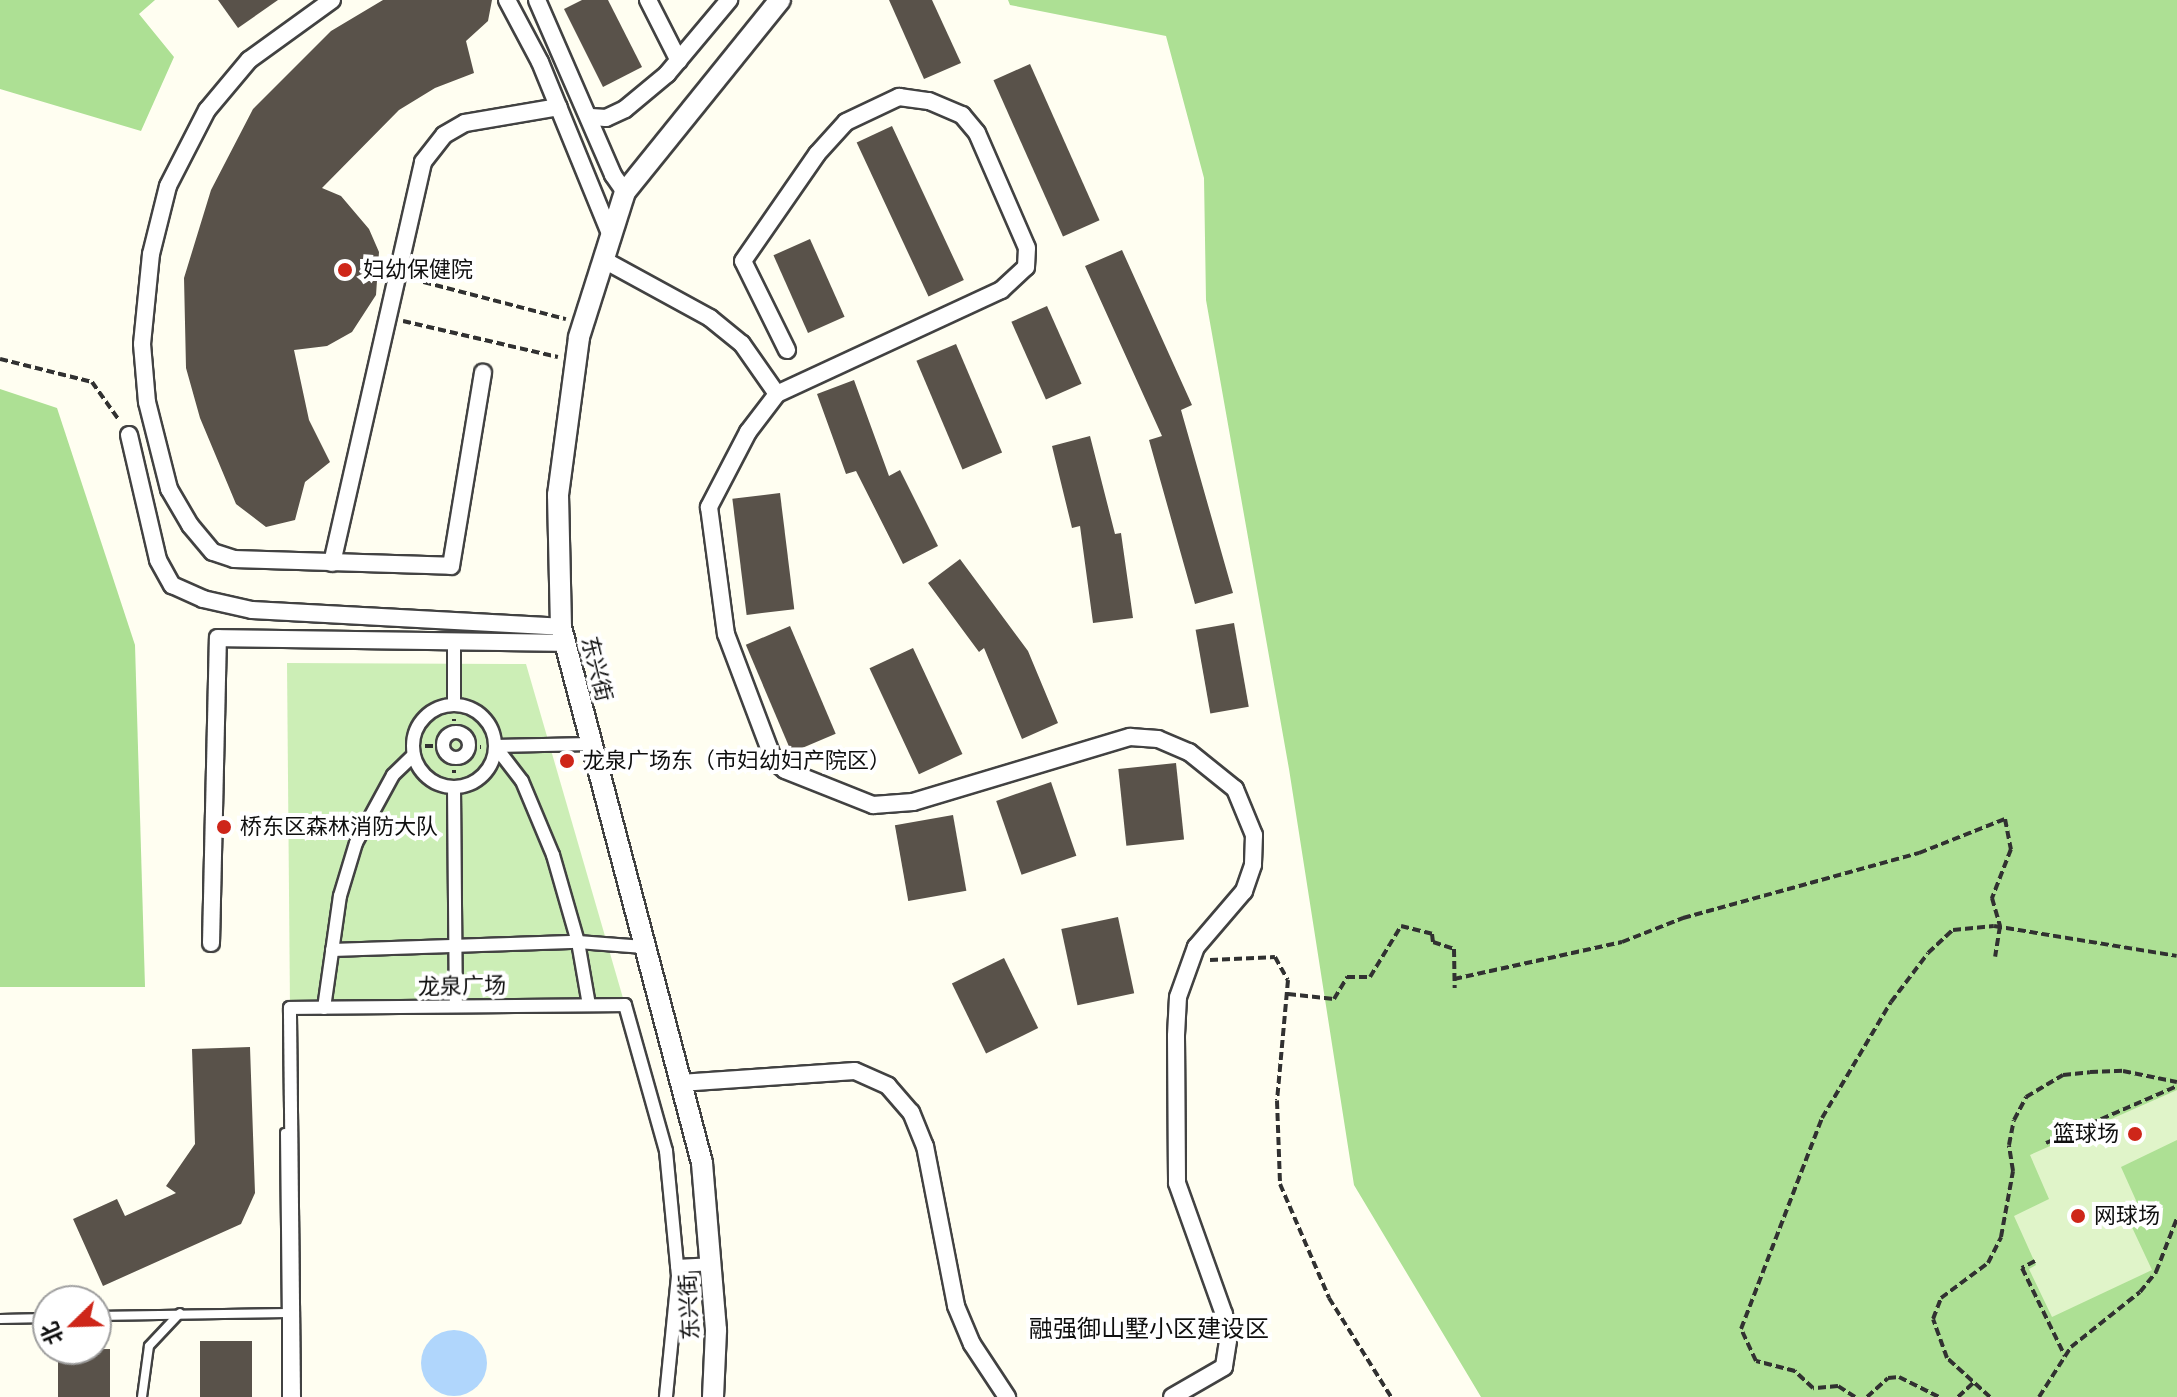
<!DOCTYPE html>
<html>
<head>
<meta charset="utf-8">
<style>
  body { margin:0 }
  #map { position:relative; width:2177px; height:1397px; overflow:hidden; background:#fffef1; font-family:"Source Serif 4","Noto Sans SC",serif }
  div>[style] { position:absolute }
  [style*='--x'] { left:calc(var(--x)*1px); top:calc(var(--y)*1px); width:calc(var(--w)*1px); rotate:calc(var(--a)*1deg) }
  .green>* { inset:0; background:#cceeb6 }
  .forest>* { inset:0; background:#ade094 }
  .pitch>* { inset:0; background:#e0f4c9 }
  .water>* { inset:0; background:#b0d6fc }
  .round { border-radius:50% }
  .building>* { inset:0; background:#59524a; transform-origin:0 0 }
  .path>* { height:4px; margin-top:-2px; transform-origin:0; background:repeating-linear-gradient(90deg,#313131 0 8px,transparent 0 12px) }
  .roads { filter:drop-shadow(2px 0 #424242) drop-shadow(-2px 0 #424242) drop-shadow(0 2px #424242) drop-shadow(0 -2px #424242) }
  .service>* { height:8px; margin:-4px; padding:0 4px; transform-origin:4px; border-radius:4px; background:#fff }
  .pedestrian>* { height:12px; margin:-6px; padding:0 6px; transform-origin:6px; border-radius:6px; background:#fff }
  .pedestrian>.ring { margin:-6px; padding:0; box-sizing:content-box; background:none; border:12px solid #fff; border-radius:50% }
  .minor>* { height:16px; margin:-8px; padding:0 8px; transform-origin:8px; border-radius:8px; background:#fff }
  .tertiary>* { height:20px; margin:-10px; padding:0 10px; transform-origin:10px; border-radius:10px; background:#fff }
  .dots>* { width:22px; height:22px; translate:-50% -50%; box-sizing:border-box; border:4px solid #fff; border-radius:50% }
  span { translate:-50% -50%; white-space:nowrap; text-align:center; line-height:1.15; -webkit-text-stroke:8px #fff; paint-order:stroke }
  .poi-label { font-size:22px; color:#0f0f0f }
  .left { translate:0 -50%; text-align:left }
  .right { translate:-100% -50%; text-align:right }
  .street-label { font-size:22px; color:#0f0f0f }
  .neighbourhood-label { font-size:24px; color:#0f0f0f }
  .north { position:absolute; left:32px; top:1285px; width:80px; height:80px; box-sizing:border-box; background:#fff; border:2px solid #9f9f9f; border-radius:50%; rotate:247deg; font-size:22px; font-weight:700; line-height:32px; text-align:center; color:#0f0f0f }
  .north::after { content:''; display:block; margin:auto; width:28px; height:36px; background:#ce2619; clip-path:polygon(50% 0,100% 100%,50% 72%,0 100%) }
</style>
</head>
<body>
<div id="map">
  <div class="green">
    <i style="clip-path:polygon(287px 663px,526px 664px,625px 1005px,290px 1008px)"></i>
  </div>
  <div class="forest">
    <i style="clip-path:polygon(0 0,155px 0,139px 14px,174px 57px,141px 131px,0 89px)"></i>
    <i style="clip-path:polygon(1008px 0,2177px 0,2177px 1397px,1481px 1397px,1354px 1185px,1289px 769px,1206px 300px,1204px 178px,1166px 36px,1010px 5px)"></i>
    <i style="clip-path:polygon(0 389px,57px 408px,135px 645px,145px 987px,0 987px)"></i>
  </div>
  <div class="pitch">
    <i style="clip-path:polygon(2177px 1090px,2177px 1140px,2121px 1167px,2143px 1216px,2130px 1223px,2152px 1270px,2052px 1317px,2029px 1269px,2036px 1265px,2014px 1216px,2049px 1199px,2030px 1155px)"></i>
  </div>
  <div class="water">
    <i class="round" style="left:421px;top:1330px;width:66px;height:66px"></i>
  </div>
  <div class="building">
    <i style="clip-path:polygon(218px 0,278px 0,238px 28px)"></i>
    <i style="clip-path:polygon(383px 0,492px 0,488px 21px,466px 41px,474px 73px,435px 88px,399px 110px,322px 188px,341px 196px,369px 229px,379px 252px,376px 295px,352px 332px,327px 346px,294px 350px,309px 420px,330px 462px,305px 482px,295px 520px,266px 527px,236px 504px,200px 418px,186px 368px,184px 278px,211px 190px,253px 109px,331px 31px)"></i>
    <i style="clip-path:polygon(582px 0,608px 0,642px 67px,603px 87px,564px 9px)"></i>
    <i style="clip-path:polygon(889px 0,932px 0,961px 63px,924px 79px)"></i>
    <i style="left:1030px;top:64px;width:171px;height:40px;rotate:66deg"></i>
    <i style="left:892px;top:126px;width:170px;height:39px;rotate:65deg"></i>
    <i style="left:810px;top:239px;width:85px;height:40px;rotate:66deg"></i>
    <i style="clip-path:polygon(1122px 250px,1192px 405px,1181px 410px,1233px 593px,1195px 604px,1149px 440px,1162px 436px,1085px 266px)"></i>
    <i style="left:1047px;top:306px;width:85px;height:39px;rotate:66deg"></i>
    <i style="left:956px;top:344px;width:118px;height:43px;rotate:67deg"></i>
    <i style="clip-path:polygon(854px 380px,889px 476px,900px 470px,938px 546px,903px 564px,856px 471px,846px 474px,817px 394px)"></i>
    <i style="clip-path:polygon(1090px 436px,1115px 534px,1121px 533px,1133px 618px,1093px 623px,1080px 526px,1072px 528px,1052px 446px)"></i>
    <i style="left:780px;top:493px;width:117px;height:48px;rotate:83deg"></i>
    <i style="clip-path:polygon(960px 559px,1028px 651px,1058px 723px,1022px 739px,984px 648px,979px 652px,928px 583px)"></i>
    <i style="left:1234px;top:623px;width:85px;height:39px;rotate:80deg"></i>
    <i style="left:790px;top:626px;width:117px;height:48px;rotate:67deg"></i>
    <i style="left:913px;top:648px;width:117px;height:48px;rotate:65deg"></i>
    <i style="left:1176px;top:763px;width:77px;height:58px;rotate:84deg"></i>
    <i style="left:1051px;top:782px;width:78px;height:58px;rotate:71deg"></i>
    <i style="left:953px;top:815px;width:77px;height:59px;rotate:80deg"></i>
    <i style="left:1118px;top:917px;width:78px;height:58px;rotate:78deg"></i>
    <i style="left:1004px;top:958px;width:78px;height:58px;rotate:64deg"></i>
    <i style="clip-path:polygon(250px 1047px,255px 1193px,241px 1224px,103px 1286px,73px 1219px,117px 1199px,125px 1216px,176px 1193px,166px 1186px,195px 1144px,192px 1049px)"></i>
    <i style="left:252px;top:1341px;width:56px;height:52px;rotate:90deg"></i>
    <i style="left:58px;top:1349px;width:52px;height:48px"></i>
  </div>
  <div class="path">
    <i style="--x:412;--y:279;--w:159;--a:14.6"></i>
    <i style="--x:403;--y:321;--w:159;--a:13.1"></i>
    <i style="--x:0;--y:359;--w:95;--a:14"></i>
    <i style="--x:92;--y:382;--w:47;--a:54.6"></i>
    <i style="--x:454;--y:733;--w:14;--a:-90"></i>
    <i style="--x:425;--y:746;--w:18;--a:0"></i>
    <i style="--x:468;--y:747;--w:13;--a:0"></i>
    <i style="--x:454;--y:758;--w:15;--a:90"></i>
    <i style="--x:1210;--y:960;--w:65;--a:-2.6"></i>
    <i style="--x:1275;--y:957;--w:26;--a:61"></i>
    <i style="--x:1288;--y:980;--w:121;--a:95.2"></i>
    <i style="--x:1277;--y:1101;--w:83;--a:87.9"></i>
    <i style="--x:1280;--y:1184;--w:124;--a:66.7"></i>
    <i style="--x:1329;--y:1298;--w:117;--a:57.9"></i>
    <i style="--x:1454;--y:979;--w:172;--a:-12.4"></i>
    <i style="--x:1622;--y:942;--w:66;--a:-21.5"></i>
    <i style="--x:1683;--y:918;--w:245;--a:-15.4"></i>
    <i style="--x:1919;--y:853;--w:92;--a:-21.6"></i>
    <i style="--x:2005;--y:819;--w:31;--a:79"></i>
    <i style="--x:2011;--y:849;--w:53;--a:111.2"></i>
    <i style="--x:1992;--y:898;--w:29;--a:74"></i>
    <i style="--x:2000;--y:926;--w:31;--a:99"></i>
    <i style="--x:1288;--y:994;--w:46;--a:6.2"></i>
    <i style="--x:1334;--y:999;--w:26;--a:-59"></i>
    <i style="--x:1347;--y:977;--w:23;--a:0"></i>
    <i style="--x:1370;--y:977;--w:60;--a:-58.7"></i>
    <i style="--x:1401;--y:926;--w:32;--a:14"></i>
    <i style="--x:1432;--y:934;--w:8;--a:83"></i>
    <i style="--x:1433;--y:942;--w:22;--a:18"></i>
    <i style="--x:1454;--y:949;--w:39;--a:89"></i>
    <i style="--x:2046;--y:1143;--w:143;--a:-23.5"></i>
    <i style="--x:2035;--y:1261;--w:15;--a:152"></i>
    <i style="--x:2022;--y:1268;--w:98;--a:64"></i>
    <i style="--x:1855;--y:1397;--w:20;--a:-147"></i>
    <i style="--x:1838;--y:1386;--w:25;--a:175"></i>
    <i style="--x:1813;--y:1388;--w:25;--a:-137"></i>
    <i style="--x:1795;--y:1371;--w:40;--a:-165.6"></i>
    <i style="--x:1756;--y:1361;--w:35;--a:-115"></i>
    <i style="--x:1741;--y:1329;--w:226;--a:-69"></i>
    <i style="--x:1822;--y:1118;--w:135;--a:-59.3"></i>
    <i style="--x:1891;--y:1002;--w:61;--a:-52.9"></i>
    <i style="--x:1928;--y:953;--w:34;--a:-43"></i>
    <i style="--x:1953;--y:930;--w:41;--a:-5.6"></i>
    <i style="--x:1994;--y:926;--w:185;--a:9.3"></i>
    <i style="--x:1867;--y:1397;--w:28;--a:-42"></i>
    <i style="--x:1888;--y:1378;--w:11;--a:-5"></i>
    <i style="--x:1899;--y:1377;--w:45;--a:26.6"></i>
    <i style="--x:1958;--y:1397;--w:21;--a:-43"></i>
    <i style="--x:1990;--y:1397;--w:58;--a:-137.8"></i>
    <i style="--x:1947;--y:1358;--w:41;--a:-109.7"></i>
    <i style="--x:1933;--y:1319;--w:22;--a:-69"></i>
    <i style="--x:1941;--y:1298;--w:59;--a:-36.7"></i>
    <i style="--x:1988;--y:1263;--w:29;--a:-63"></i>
    <i style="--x:2001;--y:1237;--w:67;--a:-79.7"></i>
    <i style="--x:2013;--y:1171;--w:26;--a:-99"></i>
    <i style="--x:2009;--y:1145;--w:25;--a:-79"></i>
    <i style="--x:2014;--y:1120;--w:26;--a:-62"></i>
    <i style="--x:2026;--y:1097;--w:43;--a:-30.7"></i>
    <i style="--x:2063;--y:1075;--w:27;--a:-6"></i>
    <i style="--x:2090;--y:1072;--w:33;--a:-2"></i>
    <i style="--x:2123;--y:1071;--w:55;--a:11.5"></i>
    <i style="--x:2039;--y:1397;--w:59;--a:-57.4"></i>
    <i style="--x:2071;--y:1347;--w:88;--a:-38.6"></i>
    <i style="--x:2140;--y:1292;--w:26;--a:-51"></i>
    <i style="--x:2156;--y:1272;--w:58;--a:-68.7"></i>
  </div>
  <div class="roads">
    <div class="service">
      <i style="--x:285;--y:1133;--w:180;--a:89.4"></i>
      <i style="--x:287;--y:1313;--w:7;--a:0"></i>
      <i style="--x:96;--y:1316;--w:191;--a:-0.9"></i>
      <i style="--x:287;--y:1313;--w:84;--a:90"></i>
      <i style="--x:0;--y:1319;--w:48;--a:-1.2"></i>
      <i style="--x:142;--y:1397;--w:51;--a:-82.2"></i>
      <i style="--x:149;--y:1346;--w:45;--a:-46.8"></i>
    </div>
    <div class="pedestrian">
      <i style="--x:454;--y:641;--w:63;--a:90"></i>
      <i class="ring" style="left:413px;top:705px;width:70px;height:70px"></i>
      <i class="ring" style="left:443px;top:732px;width:14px;height:14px"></i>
      <i style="--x:495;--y:746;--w:44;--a:52.4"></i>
      <i style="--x:522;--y:781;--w:80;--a:67.3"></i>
      <i style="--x:553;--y:855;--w:91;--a:74"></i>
      <i style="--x:578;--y:942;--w:64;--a:80.1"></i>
      <i style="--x:495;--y:746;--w:96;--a:-1.2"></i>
      <i style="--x:454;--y:788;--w:218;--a:89.5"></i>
      <i style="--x:332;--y:950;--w:246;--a:-1.9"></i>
      <i style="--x:578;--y:942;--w:66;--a:4.3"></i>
      <i style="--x:324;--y:1008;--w:113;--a:-81.9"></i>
      <i style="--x:340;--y:896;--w:55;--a:-73.2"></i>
      <i style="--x:356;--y:843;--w:77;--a:-61.4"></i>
      <i style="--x:393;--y:775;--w:29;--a:-44"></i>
      <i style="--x:677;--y:1266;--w:33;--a:-3"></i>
      <i style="--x:294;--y:1397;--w:389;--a:-90.6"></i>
      <i style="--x:290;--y:1008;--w:335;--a:-0.5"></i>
      <i style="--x:625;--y:1005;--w:152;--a:74.3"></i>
      <i style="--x:666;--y:1151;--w:126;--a:84.5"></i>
      <i style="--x:678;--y:1276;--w:122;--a:95.7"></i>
    </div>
    <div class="minor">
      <i style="--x:332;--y:0;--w:102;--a:144.1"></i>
      <i style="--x:249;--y:60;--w:65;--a:130"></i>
      <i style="--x:207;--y:110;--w:85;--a:117.2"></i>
      <i style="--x:168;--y:186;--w:70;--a:104"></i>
      <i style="--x:151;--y:254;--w:90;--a:95.7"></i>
      <i style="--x:142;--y:344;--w:58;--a:85.1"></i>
      <i style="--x:147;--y:402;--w:90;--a:75.8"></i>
      <i style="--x:169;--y:489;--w:42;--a:59.7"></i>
      <i style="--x:190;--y:525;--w:35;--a:50"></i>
      <i style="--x:213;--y:552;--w:22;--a:18"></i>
      <i style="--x:234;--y:559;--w:217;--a:1.8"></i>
      <i style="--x:451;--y:566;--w:196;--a:-80.6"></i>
      <i style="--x:507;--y:0;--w:70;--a:62"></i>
      <i style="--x:540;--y:62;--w:188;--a:67.8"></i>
      <i style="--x:537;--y:0;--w:191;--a:66.5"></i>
      <i style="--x:613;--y:175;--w:21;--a:55"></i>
      <i style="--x:648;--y:0;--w:68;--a:63.1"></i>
      <i style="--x:591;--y:117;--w:15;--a:4"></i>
      <i style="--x:606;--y:118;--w:21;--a:-25"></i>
      <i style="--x:625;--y:109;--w:55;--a:-39.8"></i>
      <i style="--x:667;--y:74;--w:97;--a:-50"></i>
      <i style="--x:604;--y:260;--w:121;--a:28.7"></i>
      <i style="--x:710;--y:318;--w:41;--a:39.1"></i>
      <i style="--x:742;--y:344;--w:61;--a:55"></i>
      <i style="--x:787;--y:350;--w:99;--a:-116.3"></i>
      <i style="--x:743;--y:261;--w:130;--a:-55.3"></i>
      <i style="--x:817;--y:154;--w:43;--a:-47.8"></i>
      <i style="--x:846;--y:122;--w:59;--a:-25.3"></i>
      <i style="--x:899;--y:97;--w:30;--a:8"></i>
      <i style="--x:929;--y:101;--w:36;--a:23"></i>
      <i style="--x:962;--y:115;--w:23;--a:50"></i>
      <i style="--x:977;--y:133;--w:125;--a:66.5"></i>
      <i style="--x:1027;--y:248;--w:19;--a:93"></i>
      <i style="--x:1026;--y:267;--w:34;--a:137"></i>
      <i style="--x:1001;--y:290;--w:247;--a:155.1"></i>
      <i style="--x:777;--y:394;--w:48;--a:127.3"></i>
      <i style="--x:748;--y:432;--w:85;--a:117.5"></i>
      <i style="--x:709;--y:507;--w:128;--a:82.4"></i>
      <i style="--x:726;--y:634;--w:136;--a:69.3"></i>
      <i style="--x:774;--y:761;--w:14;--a:39"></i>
      <i style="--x:785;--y:770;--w:95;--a:21.7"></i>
      <i style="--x:873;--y:805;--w:40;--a:-4.3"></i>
      <i style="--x:913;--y:802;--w:227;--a:-16.7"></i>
      <i style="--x:1130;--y:737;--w:28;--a:4"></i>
      <i style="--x:1158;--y:739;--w:34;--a:23"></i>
      <i style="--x:1189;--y:752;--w:59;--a:38.8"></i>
      <i style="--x:1235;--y:789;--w:50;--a:67.6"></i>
      <i style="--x:1254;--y:835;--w:30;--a:92"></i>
      <i style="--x:1253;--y:865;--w:28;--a:109"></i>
      <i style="--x:1244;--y:891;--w:74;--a:130.6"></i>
      <i style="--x:1196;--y:947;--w:53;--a:109.8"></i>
      <i style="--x:1178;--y:997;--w:39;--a:93"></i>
      <i style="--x:1176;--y:1036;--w:147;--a:89.6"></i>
      <i style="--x:1177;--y:1183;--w:139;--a:70.3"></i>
      <i style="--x:1224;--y:1314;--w:27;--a:82"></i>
      <i style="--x:1228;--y:1341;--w:26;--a:99"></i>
      <i style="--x:1224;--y:1367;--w:60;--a:150"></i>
      <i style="--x:129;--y:435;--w:128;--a:76.9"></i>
      <i style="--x:158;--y:560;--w:29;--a:61"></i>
      <i style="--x:172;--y:585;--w:34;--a:24"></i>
      <i style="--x:203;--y:599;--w:50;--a:12.7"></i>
      <i style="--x:252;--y:610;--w:309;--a:3.1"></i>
      <i style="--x:332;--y:563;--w:411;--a:-77.2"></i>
      <i style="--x:423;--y:162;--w:34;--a:-52"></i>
      <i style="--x:444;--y:135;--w:24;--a:-30"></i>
      <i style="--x:465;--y:123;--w:95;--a:-9.7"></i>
      <i style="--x:211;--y:943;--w:305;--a:-88.7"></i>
      <i style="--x:218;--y:638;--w:347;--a:0.8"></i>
      <i style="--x:680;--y:1083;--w:175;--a:-3.9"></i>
      <i style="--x:855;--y:1071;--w:36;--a:24"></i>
      <i style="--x:888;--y:1086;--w:35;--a:49"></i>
      <i style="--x:911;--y:1112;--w:37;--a:68"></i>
      <i style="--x:925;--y:1146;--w:163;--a:79"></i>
      <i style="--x:956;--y:1306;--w:41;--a:67.2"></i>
      <i style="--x:972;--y:1344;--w:64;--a:56.6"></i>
    </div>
    <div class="tertiary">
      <i style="--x:713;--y:1397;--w:67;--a:-87.4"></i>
      <i style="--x:716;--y:1330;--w:168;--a:-94.8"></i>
      <i style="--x:702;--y:1163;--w:554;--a:-104.74"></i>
      <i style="--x:561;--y:627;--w:132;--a:-91.3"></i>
      <i style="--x:558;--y:495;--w:159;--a:-82.4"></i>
      <i style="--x:579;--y:337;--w:152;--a:-72.4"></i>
      <i style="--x:625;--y:192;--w:247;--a:-51.1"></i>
    </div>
  </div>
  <div class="dots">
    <i style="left:345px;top:270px;background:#ce2619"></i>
    <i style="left:567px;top:761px;background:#ce2619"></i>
    <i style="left:224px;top:827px;background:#ce2619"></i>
    <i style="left:2135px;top:1134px;background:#ce2619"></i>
    <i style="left:2078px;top:1216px;background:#ce2619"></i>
  </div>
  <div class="poi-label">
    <span class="left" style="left:363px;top:270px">妇幼保健院</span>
    <span class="left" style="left:583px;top:761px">龙泉广场东（市妇幼妇产院区）</span>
    <span class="left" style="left:240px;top:827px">桥东区森林消防大队</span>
    <span class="right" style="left:2119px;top:1134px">篮球场</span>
    <span class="left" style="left:2094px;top:1216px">网球场</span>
  </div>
  <div class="street-label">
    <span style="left:597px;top:669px;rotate:76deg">东兴街</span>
    <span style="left:462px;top:986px;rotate:-1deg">龙泉广场</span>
    <span style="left:689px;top:1307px;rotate:-93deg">东兴街</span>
  </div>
  <div class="neighbourhood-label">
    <span style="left:1149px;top:1329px">融强御山墅小区建设区</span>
  </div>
  <div class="north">北</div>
</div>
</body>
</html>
